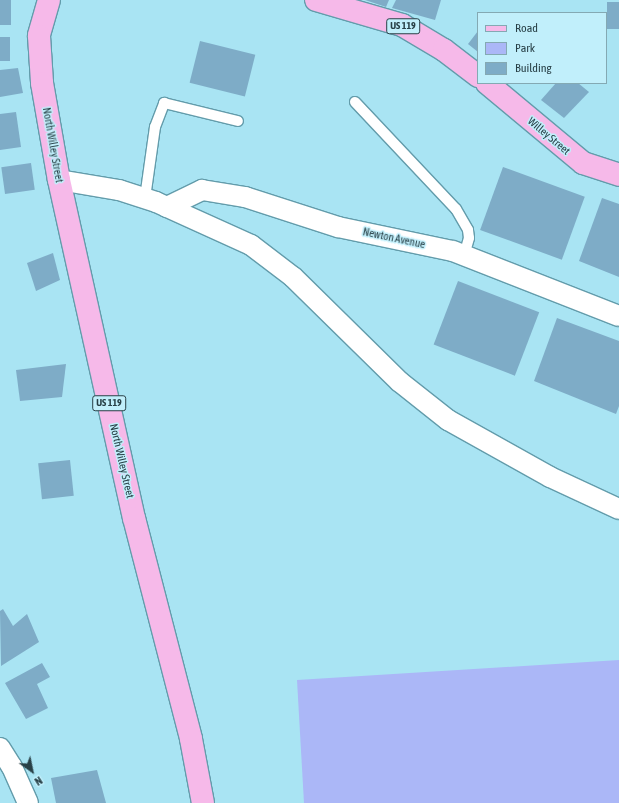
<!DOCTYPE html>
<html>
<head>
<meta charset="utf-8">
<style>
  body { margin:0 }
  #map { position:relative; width:619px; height:803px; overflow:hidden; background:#a9e4f3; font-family:"Asap Condensed",sans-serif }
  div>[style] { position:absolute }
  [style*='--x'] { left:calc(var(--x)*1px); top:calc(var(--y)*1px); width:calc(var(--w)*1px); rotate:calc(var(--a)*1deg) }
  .green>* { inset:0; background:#abb7f7 }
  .building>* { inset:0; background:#7eacc7; transform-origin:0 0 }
  .roads { filter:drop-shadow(1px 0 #639cab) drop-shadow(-1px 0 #639cab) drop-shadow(0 1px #639cab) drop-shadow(0 -1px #639cab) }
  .service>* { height:10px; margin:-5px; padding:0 5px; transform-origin:5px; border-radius:5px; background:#fff }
  .minor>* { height:20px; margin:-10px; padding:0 10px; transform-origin:10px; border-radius:10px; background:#fff }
  .primary>* { height:22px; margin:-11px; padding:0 11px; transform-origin:11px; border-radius:11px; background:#f6b9e9 }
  span { translate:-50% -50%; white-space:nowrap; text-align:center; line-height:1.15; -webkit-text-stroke:3px #c1effb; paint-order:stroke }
  .shield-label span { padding:1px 3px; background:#c1effb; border:1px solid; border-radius:3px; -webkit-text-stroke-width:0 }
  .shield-label { font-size:10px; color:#284047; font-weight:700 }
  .street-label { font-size:11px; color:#284047 }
  .legend { position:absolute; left:477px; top:12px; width:130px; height:72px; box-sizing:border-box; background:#c1effb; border:1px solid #84a9b3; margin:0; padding:5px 7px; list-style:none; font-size:12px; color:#284047 }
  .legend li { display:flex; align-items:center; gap:8px; height:20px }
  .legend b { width:20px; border:1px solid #84a9b3 }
  .north { position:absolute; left:12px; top:751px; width:40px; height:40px; -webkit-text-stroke:3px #c1effb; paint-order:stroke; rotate:147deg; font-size:11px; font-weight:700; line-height:16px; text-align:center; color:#284047 }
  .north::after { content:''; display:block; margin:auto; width:14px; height:18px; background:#284047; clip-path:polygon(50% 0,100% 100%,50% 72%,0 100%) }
</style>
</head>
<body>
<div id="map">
  <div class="green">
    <i style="clip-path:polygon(619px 660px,619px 803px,304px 803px,297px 680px)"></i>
  </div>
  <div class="building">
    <i style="left:0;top:0;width:11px;height:25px"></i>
    <i style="clip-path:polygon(365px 0,389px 0,386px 7px)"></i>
    <i style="clip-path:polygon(396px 0,441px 0,435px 20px,392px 8px)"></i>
    <i style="left:619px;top:2px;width:27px;height:12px;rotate:90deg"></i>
    <i style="clip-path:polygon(478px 31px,478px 52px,468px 44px)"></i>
    <i style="left:0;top:37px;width:10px;height:24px"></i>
    <i style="left:200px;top:41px;width:57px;height:43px;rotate:14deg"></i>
    <i style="clip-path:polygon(18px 68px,23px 93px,0 97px,0 70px)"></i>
    <i style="clip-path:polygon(556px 83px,578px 83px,589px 92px,564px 118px,541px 100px)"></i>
    <i style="clip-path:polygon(16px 112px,21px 147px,0 150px,0 114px)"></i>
    <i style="left:31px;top:163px;width:27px;height:30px;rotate:82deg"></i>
    <i style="left:503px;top:167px;width:87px;height:67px;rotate:20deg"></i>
    <i style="clip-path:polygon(602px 198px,619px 204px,619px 277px,579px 261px)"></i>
    <i style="clip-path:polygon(53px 253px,60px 280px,36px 291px,27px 263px)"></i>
    <i style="left:458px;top:281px;width:87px;height:68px;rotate:21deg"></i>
    <i style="clip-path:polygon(557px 318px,619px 341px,619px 406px,616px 414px,534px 381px)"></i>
    <i style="clip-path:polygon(66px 364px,62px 397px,20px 401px,16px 370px)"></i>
    <i style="left:70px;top:460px;width:36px;height:32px;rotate:84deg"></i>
    <i style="clip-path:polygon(3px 609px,13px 626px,27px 614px,39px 642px,1px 666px,0 611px)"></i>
    <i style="clip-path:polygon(42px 663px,50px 677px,37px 684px,48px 708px,26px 719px,5px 683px)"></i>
    <i style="clip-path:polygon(97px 770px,106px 803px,56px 803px,51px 778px)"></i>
  </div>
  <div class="roads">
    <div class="service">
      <i style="--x:355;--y:102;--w:147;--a:46.7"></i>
      <i style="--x:456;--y:209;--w:24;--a:60"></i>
      <i style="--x:468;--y:230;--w:8;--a:83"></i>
      <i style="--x:469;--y:238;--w:18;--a:106"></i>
      <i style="--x:145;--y:198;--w:72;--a:-82"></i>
      <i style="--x:155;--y:127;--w:26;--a:-69"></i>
      <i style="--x:164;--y:103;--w:76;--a:13.7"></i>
    </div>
    <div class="minor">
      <i style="--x:59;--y:180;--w:61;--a:9.5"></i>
      <i style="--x:119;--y:190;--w:39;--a:18"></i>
      <i style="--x:156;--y:202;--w:104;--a:24.4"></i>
      <i style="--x:251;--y:245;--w:53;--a:37.3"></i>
      <i style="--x:293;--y:277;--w:150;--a:44.5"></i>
      <i style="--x:400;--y:382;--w:61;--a:38.4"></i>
      <i style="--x:448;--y:420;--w:117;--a:29.2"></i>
      <i style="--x:550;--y:477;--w:76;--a:24.9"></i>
      <i style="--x:167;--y:207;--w:39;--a:-26"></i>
      <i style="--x:202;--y:190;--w:44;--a:9.2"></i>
      <i style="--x:245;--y:197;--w:98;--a:17.9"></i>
      <i style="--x:338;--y:227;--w:117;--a:11.8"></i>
      <i style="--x:453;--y:251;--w:178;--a:21.4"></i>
      <i style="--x:0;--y:748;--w:22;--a:58"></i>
      <i style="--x:12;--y:767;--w:39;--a:66"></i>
    </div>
    <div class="primary">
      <i style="--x:49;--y:0;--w:37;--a:106"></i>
      <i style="--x:39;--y:36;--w:47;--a:86.3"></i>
      <i style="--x:42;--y:83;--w:98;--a:80.1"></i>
      <i style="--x:59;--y:180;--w:346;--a:77.5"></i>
      <i style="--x:134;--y:518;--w:228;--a:75.5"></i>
      <i style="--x:191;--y:739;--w:65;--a:79.4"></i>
      <i style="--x:316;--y:0;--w:90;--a:16.2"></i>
      <i style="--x:402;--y:25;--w:49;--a:30.8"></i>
      <i style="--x:444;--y:50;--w:43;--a:37.4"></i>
      <i style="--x:487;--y:83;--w:125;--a:39.8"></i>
      <i style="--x:583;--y:163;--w:38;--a:18"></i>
    </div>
  </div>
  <div class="shield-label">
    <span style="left:403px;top:26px">US 119</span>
    <span style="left:109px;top:403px">US 119</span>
  </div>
  <div class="street-label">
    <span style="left:549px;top:136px;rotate:40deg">Willey Street</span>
    <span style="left:53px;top:145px;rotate:80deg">North Willey Street</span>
    <span style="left:394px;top:238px;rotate:12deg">Newton Avenue</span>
    <span style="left:122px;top:461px;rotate:77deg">North Willey Street</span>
  </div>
  <ul class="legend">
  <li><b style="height:5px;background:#f6b9e9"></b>Road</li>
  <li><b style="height:11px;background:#abb7f7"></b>Park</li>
  <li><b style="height:11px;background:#7eacc7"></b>Building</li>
  </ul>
  <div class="north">N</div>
</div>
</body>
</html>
